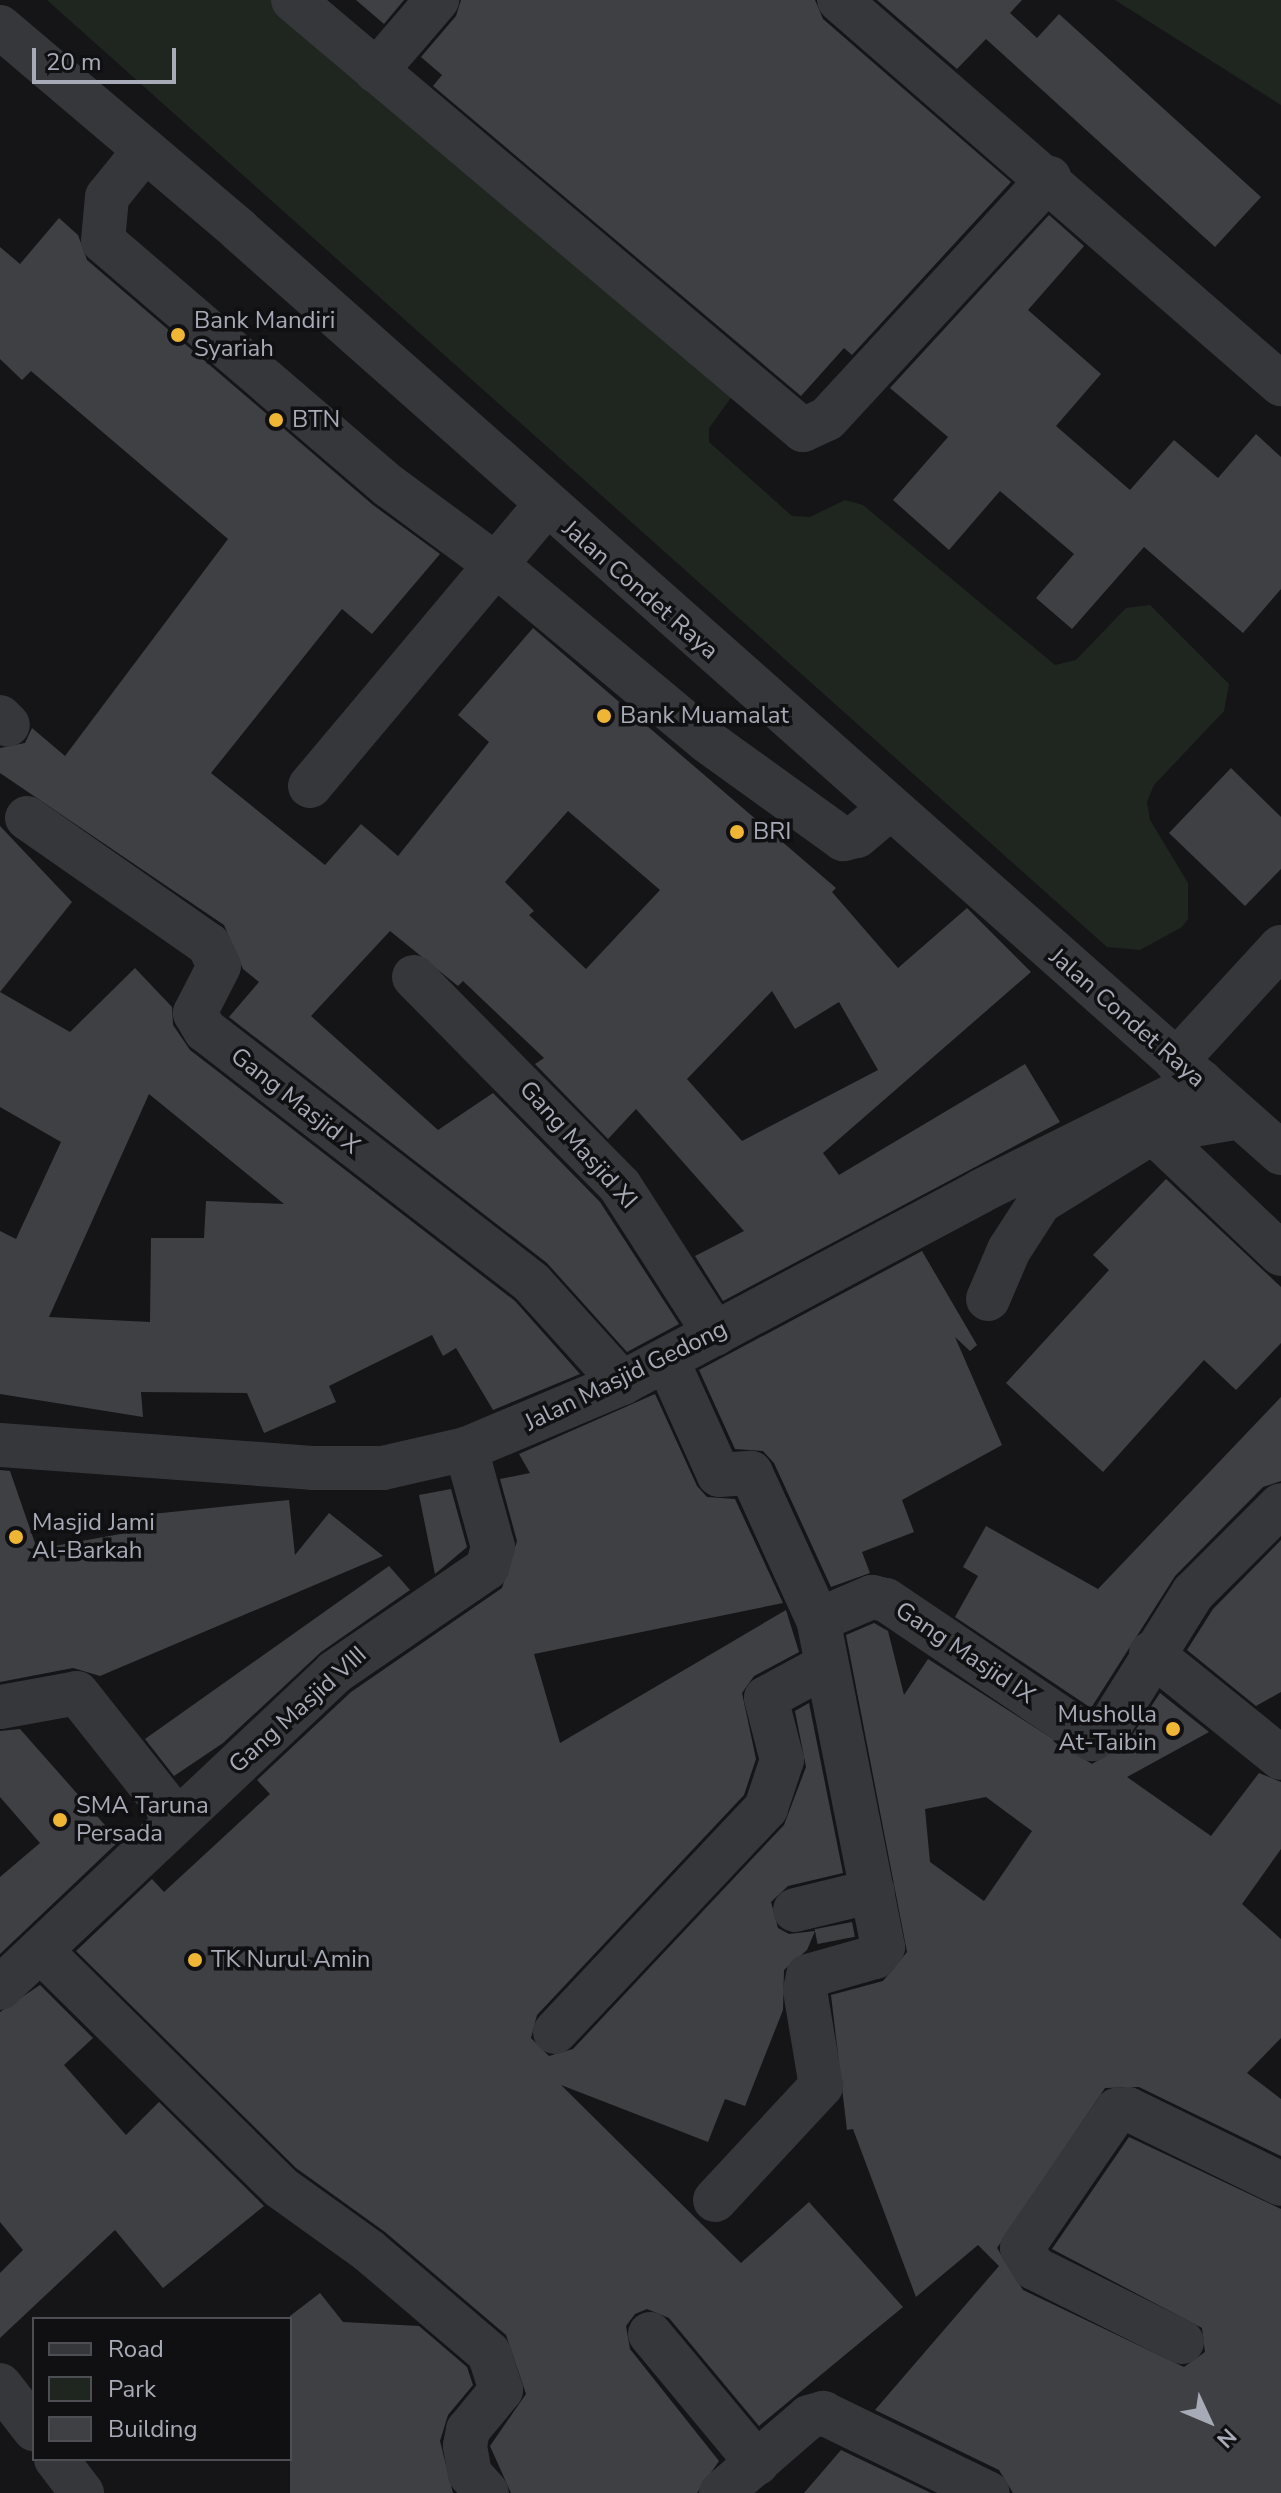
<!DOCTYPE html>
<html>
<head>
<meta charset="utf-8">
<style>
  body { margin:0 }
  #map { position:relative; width:1281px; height:2493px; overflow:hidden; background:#151517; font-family:"Nunito Sans",sans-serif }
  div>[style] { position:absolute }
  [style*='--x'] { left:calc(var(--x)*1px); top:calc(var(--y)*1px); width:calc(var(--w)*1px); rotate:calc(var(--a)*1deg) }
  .green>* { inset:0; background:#1f2620 }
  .building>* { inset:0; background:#3f4044; transform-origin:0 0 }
  .minor>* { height:44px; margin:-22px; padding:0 22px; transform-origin:22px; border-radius:22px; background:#36373b }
  .dots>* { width:22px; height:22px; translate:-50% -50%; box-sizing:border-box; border:4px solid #101012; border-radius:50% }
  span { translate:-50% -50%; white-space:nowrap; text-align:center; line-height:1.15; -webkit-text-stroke:7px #101012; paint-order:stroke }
  .poi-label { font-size:24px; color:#a7abb7 }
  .left { translate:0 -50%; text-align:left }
  .right { translate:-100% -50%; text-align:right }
  .street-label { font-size:24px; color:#a7abb7 }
  .legend { position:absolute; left:32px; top:2317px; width:260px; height:144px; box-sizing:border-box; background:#101012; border:2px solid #4c4e54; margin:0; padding:10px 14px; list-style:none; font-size:24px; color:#a7abb7 }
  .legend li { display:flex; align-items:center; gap:16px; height:40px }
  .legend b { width:40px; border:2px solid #4c4e54 }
  .north { position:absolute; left:1169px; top:2381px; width:80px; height:80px; -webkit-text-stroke:6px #101012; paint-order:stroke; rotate:134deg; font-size:22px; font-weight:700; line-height:32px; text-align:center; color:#a7abb7 }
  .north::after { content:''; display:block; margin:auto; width:28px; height:36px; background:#a7abb7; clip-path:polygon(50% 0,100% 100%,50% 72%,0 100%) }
  .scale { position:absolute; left:32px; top:48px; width:144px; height:36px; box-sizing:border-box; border:4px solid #a7abb7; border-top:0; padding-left:10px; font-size:24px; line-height:28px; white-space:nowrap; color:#a7abb7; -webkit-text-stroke:6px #101012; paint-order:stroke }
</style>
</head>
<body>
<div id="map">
  <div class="green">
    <i style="clip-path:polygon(47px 0,298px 0,733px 395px,709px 428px,709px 442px,792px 516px,810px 517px,845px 500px,863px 505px,1055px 665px,1076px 660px,1126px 608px,1150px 605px,1229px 684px,1224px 711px,1154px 785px,1147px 802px,1150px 820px,1188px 883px,1188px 919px,1182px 927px,1140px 950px,1107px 947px)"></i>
    <i style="clip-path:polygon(1115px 0,1281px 0,1281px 105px)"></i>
  </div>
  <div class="building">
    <i style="clip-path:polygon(356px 0,404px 0,384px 24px)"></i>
    <i style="clip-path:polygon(461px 0,815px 0,823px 19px,1011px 182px,852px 355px,844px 348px,801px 396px,433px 86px,442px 75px,421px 57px,456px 16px)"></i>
    <i style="clip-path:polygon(877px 0,1022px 0,1010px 13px,1037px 38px,1059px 14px,1261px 197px,1215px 247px,986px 39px,957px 69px)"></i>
    <i style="clip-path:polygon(1049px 215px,1084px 246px,1028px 310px,1101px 374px,1056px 426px,1130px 490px,1174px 440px,1218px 478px,1256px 434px,1281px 457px,1281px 589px,1243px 633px,1144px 547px,1072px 629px,1036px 598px,1074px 554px,1000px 491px,949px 550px,893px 500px,948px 437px,890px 388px)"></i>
    <i style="clip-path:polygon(evenodd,59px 218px,78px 235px,87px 260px,373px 505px,440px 554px,372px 634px,342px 609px,211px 773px,325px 865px,361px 824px,398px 856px,489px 742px,458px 715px,533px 628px,836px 888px,832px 892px,898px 968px,967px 908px,1031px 972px,823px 1153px,839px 1175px,1025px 1064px,1060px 1122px,723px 1301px,695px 1256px,744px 1231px,636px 1109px,608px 1139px,535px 1064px,544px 1058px,463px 981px,458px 986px,390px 931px,311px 1016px,438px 1130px,493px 1093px,600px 1202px,679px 1324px,627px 1352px,547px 1263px,229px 1017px,259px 982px,243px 969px,224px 925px,0 773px,0 748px,25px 743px,32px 728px,65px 756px,228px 539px,31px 371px,22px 380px,0 359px,0 247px,20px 264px,59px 218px,568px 811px,660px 890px,586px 969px,529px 915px,534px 911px,505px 882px,568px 811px,59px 218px,772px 991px,795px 1029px,839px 1002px,878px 1070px,742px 1141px,687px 1079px,772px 991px)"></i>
    <i style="clip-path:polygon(1231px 768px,1281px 817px,1281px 869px,1245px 906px,1169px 833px)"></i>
    <i style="clip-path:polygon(evenodd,0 826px,72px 902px,0 992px,70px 1032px,135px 968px,172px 1007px,173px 1025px,190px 1050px,515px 1301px,580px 1374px,493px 1410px,456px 1348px,443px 1356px,432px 1335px,329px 1386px,336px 1402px,264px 1433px,247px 1393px,141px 1392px,143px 1417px,0 1394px,0 1231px,16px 1239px,61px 1142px,0 1107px,0 826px,149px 1094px,284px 1204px,206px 1201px,204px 1238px,151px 1238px,150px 1322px,49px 1317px,149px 1094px)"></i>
    <i style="clip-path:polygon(1166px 1179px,1281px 1287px,1281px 1343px,1236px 1390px,1204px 1360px,1103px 1472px,1006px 1383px,1109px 1270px,1093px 1255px)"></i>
    <i style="clip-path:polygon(922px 1251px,977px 1345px,970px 1351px,955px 1337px,1002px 1445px,902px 1500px,914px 1532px,862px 1552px,870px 1573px,831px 1587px,774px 1463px,763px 1451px,735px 1449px,699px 1370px)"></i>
    <i style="clip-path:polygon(655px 1394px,697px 1486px,707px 1497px,735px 1499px,783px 1603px,534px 1654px,560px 1743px,786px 1610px,799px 1652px,754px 1676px,742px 1693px,756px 1759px,744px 1795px,537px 2015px,531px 2038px,549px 2056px,573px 2049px,784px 1825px,806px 1767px,795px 1711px,809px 1703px,843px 1873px,788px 1886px,771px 1902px,778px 1928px,789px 1934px,815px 1931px,807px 1950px,784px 1970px,783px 2010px,745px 2106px,725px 2099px,708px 2142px,561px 2085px,741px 2263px,809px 2202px,903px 2307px,759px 2426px,669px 2318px,647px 2309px,635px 2314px,626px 2326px,630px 2349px,719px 2461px,697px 2493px,511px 2493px,490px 2446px,526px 2394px,506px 2335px,385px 2232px,296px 2168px,76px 1951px,152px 1879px,164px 1892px,270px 1794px,257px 1780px,351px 1692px,502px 1588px,517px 1541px,500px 1479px,530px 1473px,519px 1454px)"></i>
    <i style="clip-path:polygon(1281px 1397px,1281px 1481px,1263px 1487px,1175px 1576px,1091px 1708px,955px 1617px,978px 1576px,963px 1567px,986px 1526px,1098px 1589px)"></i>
    <i style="clip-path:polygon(0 1470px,10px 1471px,37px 1549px,154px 1528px,152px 1514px,289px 1500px,295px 1555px,329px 1513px,383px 1556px,100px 1676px,73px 1668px,0 1682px)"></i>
    <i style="clip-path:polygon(451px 1489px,467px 1547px,435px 1574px,419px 1495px)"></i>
    <i style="clip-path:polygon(1281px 1540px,1281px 1692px,1256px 1706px,1187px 1650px,1213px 1609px)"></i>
    <i style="clip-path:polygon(389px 1566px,410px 1590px,321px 1652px,223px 1743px,174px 1776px,145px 1739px)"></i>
    <i style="clip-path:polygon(evenodd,874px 1623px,888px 1631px,904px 1695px,928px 1659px,1092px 1764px,1127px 1743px,1160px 1693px,1209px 1732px,1127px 1777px,1211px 1836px,1259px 1773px,1281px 1782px,1281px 1849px,1242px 1904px,1281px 1939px,1281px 2038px,1247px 2073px,1281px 2099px,1281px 2156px,1139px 2087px,1105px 2088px,997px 2248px,1023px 2290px,1184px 2367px,1205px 2352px,1202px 2328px,1052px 2249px,1129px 2137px,1281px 2209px,1281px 2493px,1013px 2493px,999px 2470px,875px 2410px,999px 2266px,978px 2245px,916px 2297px,853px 2129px,847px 2130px,831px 1995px,883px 1981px,907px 1952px,846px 1635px,874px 1623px,986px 1797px,1032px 1831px,984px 1901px,930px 1862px,925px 1809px,986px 1797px)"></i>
    <i style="clip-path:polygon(20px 1729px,119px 1841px,0 1954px,0 1877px,40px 1843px,0 1797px,0 1731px)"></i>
    <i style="left:852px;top:1922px;width:15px;height:38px;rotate:79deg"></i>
    <i style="clip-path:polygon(40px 1985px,93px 2038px,64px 2065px,126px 2135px,159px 2102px,264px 2206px,163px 2288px,115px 2230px,0 2338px,0 2273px,23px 2250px,0 2222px,0 2012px)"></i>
    <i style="clip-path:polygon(320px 2293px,343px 2322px,419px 2326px,467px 2367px,473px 2385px,448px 2415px,440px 2441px,453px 2493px,290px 2493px,290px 2316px)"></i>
    <i style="clip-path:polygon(841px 2450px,931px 2493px,804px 2493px)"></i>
  </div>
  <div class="minor">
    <i style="--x:293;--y:0;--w:667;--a:40.14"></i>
    <i style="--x:803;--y:430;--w:26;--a:-25"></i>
    <i style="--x:827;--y:419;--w:328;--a:-47.3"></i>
    <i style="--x:839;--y:0;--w:586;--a:40.98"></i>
    <i style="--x:0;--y:27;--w:314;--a:40.3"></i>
    <i style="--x:239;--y:230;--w:1392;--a:41.53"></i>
    <i style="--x:376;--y:71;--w:94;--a:-49.3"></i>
    <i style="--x:145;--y:150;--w:60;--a:129"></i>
    <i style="--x:107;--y:197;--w:44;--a:95.2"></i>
    <i style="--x:103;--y:241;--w:377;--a:40.6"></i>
    <i style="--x:389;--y:486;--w:133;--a:36.4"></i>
    <i style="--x:496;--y:565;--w:275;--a:39.8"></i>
    <i style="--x:707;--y:741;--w:168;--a:35.8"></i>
    <i style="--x:843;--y:839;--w:14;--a:-12"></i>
    <i style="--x:857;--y:836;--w:42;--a:-40.2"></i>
    <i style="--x:0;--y:717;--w:11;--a:45"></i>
    <i style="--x:310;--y:786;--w:366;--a:-50"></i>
    <i style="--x:27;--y:818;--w:222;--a:34.9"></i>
    <i style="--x:209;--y:945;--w:23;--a:65"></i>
    <i style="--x:219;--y:966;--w:53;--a:117.1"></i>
    <i style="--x:195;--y:1013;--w:20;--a:60"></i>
    <i style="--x:205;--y:1030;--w:413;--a:37.7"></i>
    <i style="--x:532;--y:1283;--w:135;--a:48"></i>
    <i style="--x:414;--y:977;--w:293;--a:45.4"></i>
    <i style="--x:620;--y:1186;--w:176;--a:57.3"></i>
    <i style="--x:1176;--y:1061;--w:155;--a:-47.4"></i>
    <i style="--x:1153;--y:1132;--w:177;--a:43.6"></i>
    <i style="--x:988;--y:1299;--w:53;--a:-66.8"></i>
    <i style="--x:1009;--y:1250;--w:57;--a:-57.1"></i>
    <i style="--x:1040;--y:1202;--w:133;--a:-31.8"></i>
    <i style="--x:1153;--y:1132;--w:88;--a:-9.8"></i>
    <i style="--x:667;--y:1360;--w:126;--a:65.7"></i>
    <i style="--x:719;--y:1475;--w:32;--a:-4"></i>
    <i style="--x:751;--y:1473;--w:162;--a:65.5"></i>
    <i style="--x:818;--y:1620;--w:59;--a:-23.1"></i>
    <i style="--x:872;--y:1597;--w:14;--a:12"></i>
    <i style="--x:886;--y:1600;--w:249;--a:34"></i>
    <i style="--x:1092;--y:1739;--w:24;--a:-38"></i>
    <i style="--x:1111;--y:1724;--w:155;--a:-58"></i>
    <i style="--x:1193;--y:1593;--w:124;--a:-45"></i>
    <i style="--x:0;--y:1445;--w:313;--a:4.2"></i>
    <i style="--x:312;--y:1468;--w:71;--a:0"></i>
    <i style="--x:383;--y:1468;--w:85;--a:-12.9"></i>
    <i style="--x:466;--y:1449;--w:169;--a:-22.9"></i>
    <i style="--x:622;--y:1383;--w:407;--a:-28.1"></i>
    <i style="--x:981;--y:1191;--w:246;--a:-26.4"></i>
    <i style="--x:1151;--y:1653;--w:167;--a:38.9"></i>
    <i style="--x:0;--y:1707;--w:78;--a:-10.3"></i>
    <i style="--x:77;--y:1693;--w:159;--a:51.6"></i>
    <i style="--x:795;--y:1910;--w:80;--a:-13.7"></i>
    <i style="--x:41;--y:1951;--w:336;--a:44.6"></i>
    <i style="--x:280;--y:2187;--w:110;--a:35.7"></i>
    <i style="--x:369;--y:2251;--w:157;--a:40.4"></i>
    <i style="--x:489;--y:2353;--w:39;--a:72"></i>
    <i style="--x:501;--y:2390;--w:52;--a:129.5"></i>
    <i style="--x:468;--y:2430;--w:16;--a:101"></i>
    <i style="--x:465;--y:2446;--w:28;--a:80"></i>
    <i style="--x:470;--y:2474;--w:25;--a:48"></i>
    <i style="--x:0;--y:1988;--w:461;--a:-43.3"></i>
    <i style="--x:335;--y:1672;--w:184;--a:-34.4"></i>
    <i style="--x:487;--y:1568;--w:22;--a:-74"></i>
    <i style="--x:493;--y:1547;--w:102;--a:-105.4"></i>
    <i style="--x:555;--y:2032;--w:308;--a:-46.7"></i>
    <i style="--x:766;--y:1808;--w:51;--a:-71.6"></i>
    <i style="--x:782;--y:1760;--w:64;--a:-104.5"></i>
    <i style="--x:766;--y:1698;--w:65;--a:-28.5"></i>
    <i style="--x:715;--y:2200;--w:156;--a:-47.1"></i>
    <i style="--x:821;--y:2086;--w:97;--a:-99.5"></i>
    <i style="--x:805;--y:1990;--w:14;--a:-78"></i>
    <i style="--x:808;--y:1976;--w:70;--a:-15.8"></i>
    <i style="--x:875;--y:1957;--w:13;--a:-51"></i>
    <i style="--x:883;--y:1947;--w:333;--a:-101.2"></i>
    <i style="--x:650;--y:2334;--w:168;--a:50.3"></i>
    <i style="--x:1182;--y:2342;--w:165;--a:-153.4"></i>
    <i style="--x:1034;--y:2268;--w:23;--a:-121"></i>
    <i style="--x:1022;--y:2248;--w:168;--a:-55.5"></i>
    <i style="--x:1117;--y:2110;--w:11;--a:-5"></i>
    <i style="--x:1128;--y:2109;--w:170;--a:26.1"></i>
    <i style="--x:0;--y:2385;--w:56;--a:52.3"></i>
    <i style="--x:56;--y:2459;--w:43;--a:52.6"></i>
    <i style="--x:721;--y:2493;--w:116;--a:-40.8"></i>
    <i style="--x:809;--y:2417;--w:15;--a:-16"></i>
    <i style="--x:823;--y:2413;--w:183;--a:25.9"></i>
  </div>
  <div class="dots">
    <i style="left:178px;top:335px;background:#efb534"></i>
    <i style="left:276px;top:420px;background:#efb534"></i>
    <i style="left:604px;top:716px;background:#efb534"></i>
    <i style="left:737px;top:832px;background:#efb534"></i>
    <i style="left:16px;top:1537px;background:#efb534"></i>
    <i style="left:1173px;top:1729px;background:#efb534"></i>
    <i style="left:60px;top:1820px;background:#efb534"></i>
    <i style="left:195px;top:1960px;background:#efb534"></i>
  </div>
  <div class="poi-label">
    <span class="left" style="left:194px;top:335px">Bank Mandiri<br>Syariah</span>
    <span class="left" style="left:292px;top:420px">BTN</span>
    <span class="left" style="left:620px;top:716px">Bank Muamalat</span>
    <span class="left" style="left:753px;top:832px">BRI</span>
    <span class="left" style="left:32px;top:1537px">Masjid Jami<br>Al-Barkah</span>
    <span class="right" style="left:1157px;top:1729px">Musholla<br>At-Taibin</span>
    <span class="left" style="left:76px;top:1820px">SMA Taruna<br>Persada</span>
    <span class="left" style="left:211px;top:1960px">TK Nurul Amin</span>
  </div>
  <div class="street-label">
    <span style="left:640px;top:590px;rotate:41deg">Jalan Condet Raya</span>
    <span style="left:1127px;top:1018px;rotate:41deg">Jalan Condet Raya</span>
    <span style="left:295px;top:1101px;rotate:38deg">Gang Masjid X</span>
    <span style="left:578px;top:1145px;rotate:48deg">Gang Masjid XI</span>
    <span style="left:626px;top:1376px;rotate:-26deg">Jalan Masjid Gedong</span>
    <span style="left:965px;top:1653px;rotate:34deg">Gang Masjid IX</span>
    <span style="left:298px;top:1710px;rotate:-42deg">Gang Masjid VIII</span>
  </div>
  <ul class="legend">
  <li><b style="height:10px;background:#36373b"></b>Road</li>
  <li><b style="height:22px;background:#1f2620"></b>Park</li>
  <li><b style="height:22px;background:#3f4044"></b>Building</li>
  </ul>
  <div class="north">N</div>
  <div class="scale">20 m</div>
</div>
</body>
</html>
